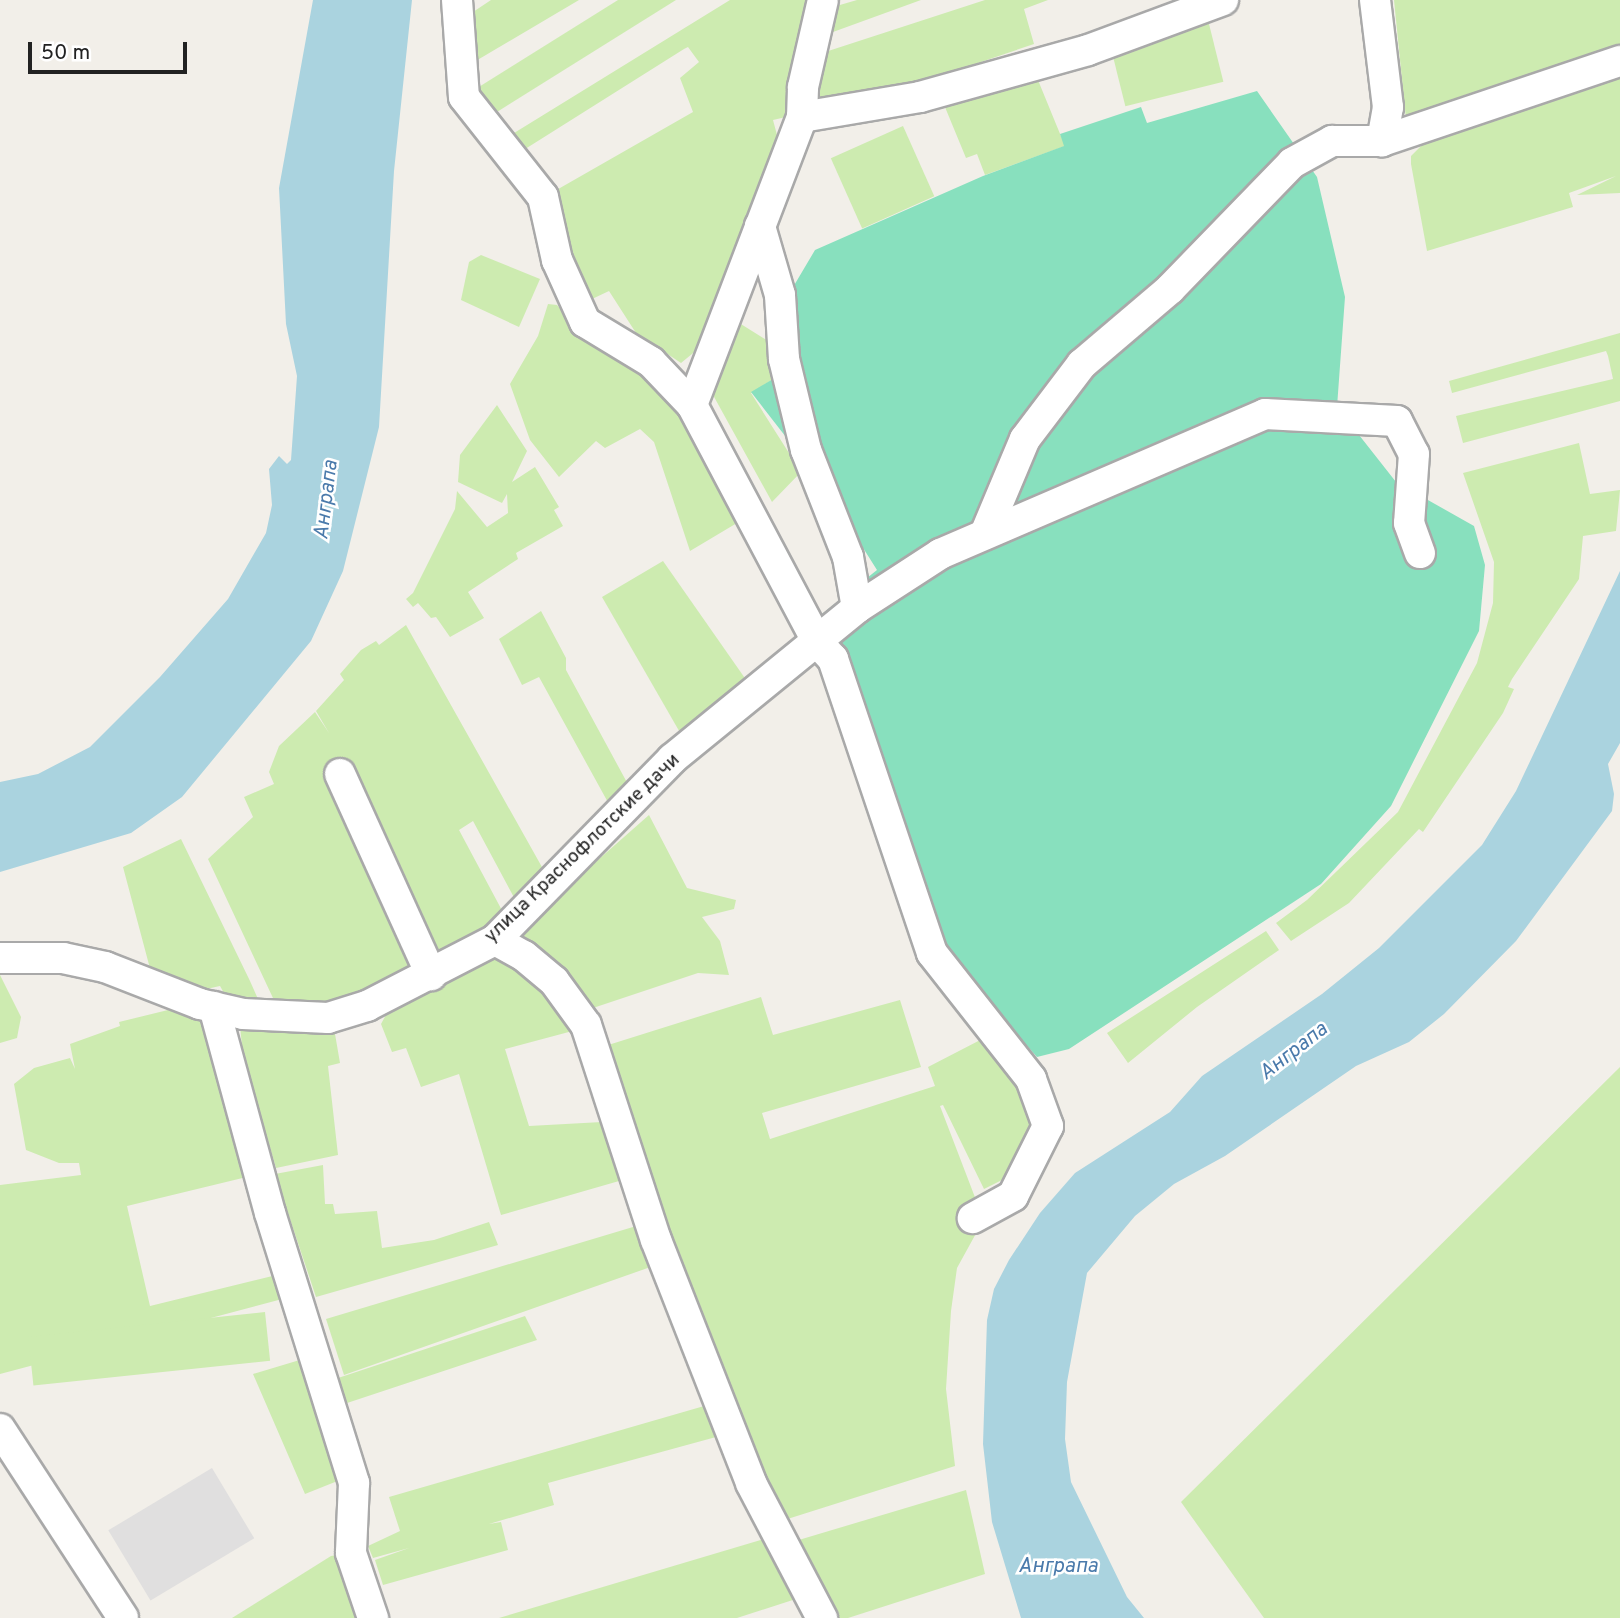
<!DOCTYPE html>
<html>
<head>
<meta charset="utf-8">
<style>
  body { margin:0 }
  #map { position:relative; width:1620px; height:1618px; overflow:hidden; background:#f2efe9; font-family:Overpass,sans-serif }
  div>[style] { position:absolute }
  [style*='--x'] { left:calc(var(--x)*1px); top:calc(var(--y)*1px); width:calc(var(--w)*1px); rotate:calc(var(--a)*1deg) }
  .residential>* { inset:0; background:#e0dfdf; transform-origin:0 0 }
  .grass>* { inset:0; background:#cdebb0; transform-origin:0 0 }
  .pitch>* { inset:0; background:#88e0be }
  .water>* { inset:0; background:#aad3df }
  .roads { filter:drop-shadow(2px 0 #a9a9a9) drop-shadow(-2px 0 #a9a9a9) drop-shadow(0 2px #a9a9a9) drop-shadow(0 -2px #a9a9a9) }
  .minor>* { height:30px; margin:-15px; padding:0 15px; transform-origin:15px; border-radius:15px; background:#fff }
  span { translate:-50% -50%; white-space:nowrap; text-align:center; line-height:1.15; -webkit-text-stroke:5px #fff; paint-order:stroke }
  .street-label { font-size:19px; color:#222 }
  .water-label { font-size:21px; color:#4a7aab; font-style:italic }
  .scale { position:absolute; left:28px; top:42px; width:159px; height:32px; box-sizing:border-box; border:4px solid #222; border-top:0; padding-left:9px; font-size:21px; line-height:24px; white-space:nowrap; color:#222; -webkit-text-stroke:5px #fff; paint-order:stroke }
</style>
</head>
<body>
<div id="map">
  <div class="residential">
    <i style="left:212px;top:1468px;width:82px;height:121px;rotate:59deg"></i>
  </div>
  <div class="grass">
    <i style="clip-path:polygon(491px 0,579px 0,474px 62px,473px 12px)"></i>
    <i style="clip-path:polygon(618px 0,676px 0,489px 117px,474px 90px)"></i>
    <i style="clip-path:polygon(730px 0,817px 0,805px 57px,792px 64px,798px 75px,799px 114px,773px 120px,777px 135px,792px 131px,698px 349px,681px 363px,636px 333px,609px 291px,592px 299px,575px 280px,562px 213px,553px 192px,693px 112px,680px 78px,699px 62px,696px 58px,688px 47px,684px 49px,522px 151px,506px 138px)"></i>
    <i style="clip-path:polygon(857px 0,921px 0,822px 36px,833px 7px)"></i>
    <i style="clip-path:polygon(985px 0,1048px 0,1024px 9px,1034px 44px,874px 98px,817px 110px,819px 54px)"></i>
    <i style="clip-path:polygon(1394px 0,1620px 0,1620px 57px,1407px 129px)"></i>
    <i style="left:1205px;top:8px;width:76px;height:101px;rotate:76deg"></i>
    <i style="clip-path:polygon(1031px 63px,1065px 146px,985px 175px,977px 154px,966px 158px,940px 95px)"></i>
    <i style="clip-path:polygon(1620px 73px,1620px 193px,1577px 195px,1616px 176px,1569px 193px,1573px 207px,1427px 251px,1411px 164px,1411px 156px,1425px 142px)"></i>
    <i style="left:903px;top:126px;width:77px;height:79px;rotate:66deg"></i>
    <i style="clip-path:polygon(481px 255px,540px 279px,519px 327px,461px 300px,469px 262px)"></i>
    <i style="clip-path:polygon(548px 304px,557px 305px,581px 331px,677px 387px,739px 495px,725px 503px,737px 523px,690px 551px,654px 442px,640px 429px,605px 448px,596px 441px,559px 477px,530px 440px,510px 384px,538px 336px)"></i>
    <i style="clip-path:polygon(736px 321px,773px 344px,773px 379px,751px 393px,801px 472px,772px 502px,713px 395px)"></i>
    <i style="clip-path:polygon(1620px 333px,1620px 401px,1463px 443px,1456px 416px,1613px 379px,1608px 356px,1606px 351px,1452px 393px,1449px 381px)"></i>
    <i style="clip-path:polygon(497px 405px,527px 451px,512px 482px,535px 467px,559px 507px,554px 510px,563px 526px,516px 553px,518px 559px,468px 592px,484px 618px,450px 637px,436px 617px,431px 618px,418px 603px,413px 607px,406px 599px,413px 593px,455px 509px,457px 491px,487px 527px,508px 513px,507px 494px,502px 503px,458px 482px,460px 455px)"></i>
    <i style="clip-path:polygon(1579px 443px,1590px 494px,1620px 490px,1616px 531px,1583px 536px,1579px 579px,1512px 679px,1508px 687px,1514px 689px,1503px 713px,1423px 832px,1419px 829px,1349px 903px,1291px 941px,1276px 923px,1307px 900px,1398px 812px,1477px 663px,1493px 603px,1494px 562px,1463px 473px)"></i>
    <i style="clip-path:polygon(663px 561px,749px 684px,682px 736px,602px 597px)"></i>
    <i style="clip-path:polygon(541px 611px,566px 658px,566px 670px,630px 788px,610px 806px,539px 677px,522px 685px,499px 639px)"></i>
    <i style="clip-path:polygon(406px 625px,547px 876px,518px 905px,473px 821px,459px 830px,505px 916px,376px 997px,280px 1013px,208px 859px,253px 817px,244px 797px,274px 784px,269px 772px,279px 746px,315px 712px,329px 733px,316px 711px,344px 680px,340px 674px,361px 650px,376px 641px,379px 645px)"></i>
    <i style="clip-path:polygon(649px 815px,687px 888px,736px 900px,734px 909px,702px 917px,720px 941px,729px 975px,698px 973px,587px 1010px,515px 933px)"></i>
    <i style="clip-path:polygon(181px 839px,250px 981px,265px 1015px,232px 1007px,220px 986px,197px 991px,152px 976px,123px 867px)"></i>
    <i style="clip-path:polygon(1266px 931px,1279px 950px,1197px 1007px,1128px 1063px,1107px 1033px)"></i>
    <i style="clip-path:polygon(493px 959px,517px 962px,580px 1029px,505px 1049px,529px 1126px,602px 1122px,626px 1179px,501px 1215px,459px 1074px,421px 1087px,406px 1048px,392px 1052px,381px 1024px,387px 1013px)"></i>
    <i style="clip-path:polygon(0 975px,21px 1017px,17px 1038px,0 1043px)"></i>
    <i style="clip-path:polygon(761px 997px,773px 1035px,900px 1000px,921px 1067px,762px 1113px,770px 1139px,935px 1086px,928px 1067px,988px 1036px,1045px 1102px,1006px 1178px,984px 1189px,943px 1105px,940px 1106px,981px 1213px,979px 1228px,957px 1268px,951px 1311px,946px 1389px,955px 1466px,778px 1522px,699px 1322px,605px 1046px)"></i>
    <i style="clip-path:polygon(168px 1010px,220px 1027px,259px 1174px,127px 1206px,150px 1306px,293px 1271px,301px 1294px,0 1374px,0 1185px,81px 1175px,79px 1163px,59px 1163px,26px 1150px,14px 1084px,34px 1068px,70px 1058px,75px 1069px,70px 1044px,120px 1026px,119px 1022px)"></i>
    <i style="clip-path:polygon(240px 1026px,289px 1032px,334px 1028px,340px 1063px,328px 1066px,338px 1155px,276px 1168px,243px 1056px)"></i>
    <i style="clip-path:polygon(1620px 1067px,1620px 1618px,1264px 1618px,1181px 1502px)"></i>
    <i style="clip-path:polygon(323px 1165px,325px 1204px,333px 1204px,335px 1214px,377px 1211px,382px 1248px,434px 1240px,489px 1222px,498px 1245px,316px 1297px,275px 1174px)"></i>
    <i style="clip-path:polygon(643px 1224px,659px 1264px,344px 1375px,326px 1319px)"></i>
    <i style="left:265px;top:1312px;width:49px;height:238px;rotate:84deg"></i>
    <i style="clip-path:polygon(525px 1316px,537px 1340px,335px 1407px,355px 1474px,305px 1494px,253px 1374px,323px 1353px,329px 1381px)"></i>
    <i style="clip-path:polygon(718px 1402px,727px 1434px,548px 1483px,554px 1505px,489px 1524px,501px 1522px,508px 1550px,383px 1585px,375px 1560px,409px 1548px,373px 1558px,368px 1546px,400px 1531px,389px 1497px)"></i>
    <i style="clip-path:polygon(966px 1490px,985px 1574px,848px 1618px,829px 1618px,792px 1542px)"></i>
    <i style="clip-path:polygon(774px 1536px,802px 1597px,737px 1618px,499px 1618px)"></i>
    <i style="clip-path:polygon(337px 1555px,364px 1618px,232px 1618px,331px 1556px)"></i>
  </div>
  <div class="pitch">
    <i style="clip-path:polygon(1257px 91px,1317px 177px,1345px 297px,1337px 407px,1396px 482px,1474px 526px,1485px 565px,1479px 631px,1391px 806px,1321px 884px,1069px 1049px,1037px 1057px,968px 980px,939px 937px,817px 618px,877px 570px,824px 486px,751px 392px,773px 379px,773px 321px,815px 250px,983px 176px,1064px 146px,1060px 134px,1141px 107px,1147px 123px)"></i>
  </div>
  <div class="water">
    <i style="clip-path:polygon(313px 0,412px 0,394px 171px,379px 427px,343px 571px,311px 641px,182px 797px,131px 833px,0 872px,0 782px,38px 774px,90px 747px,160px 677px,228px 599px,266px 533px,272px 505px,269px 469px,279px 456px,287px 464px,291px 460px,297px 376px,286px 324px,279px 188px)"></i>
    <i style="clip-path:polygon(1620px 571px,1620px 743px,1608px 764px,1614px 794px,1612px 811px,1516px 941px,1444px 1014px,1409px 1042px,1356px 1066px,1225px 1156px,1174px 1184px,1135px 1216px,1087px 1273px,1067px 1382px,1065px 1439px,1071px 1482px,1127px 1597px,1144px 1618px,1021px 1618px,992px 1522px,983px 1444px,987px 1320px,994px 1289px,1009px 1260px,1040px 1213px,1075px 1173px,1170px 1112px,1202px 1076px,1322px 994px,1379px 948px,1482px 845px,1516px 791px)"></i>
  </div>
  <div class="roads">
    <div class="minor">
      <i style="--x:457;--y:0;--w:97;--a:85.9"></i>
      <i style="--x:464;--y:97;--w:127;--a:51.7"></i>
      <i style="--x:543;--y:197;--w:65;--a:77.5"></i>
      <i style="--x:557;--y:260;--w:68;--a:65.7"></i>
      <i style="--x:585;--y:322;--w:77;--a:31.2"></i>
      <i style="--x:651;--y:362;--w:59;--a:46.4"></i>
      <i style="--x:692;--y:405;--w:269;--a:62.1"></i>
      <i style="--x:818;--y:643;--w:22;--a:47"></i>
      <i style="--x:833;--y:659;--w:310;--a:71.4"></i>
      <i style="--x:932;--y:953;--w:160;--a:51.8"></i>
      <i style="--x:1031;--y:1079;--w:50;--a:70.1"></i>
      <i style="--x:1048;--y:1126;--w:78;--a:116.6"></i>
      <i style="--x:1013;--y:1196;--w:46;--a:151.2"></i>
      <i style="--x:1375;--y:0;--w:108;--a:83.1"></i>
      <i style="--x:1388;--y:107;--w:35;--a:100"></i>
      <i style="--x:802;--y:117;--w:120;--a:-9.6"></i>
      <i style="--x:920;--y:97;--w:174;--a:-15.6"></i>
      <i style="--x:1088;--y:50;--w:144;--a:-20.3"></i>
      <i style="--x:692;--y:405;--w:308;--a:-69.1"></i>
      <i style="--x:802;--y:117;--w:30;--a:-88"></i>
      <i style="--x:803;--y:87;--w:89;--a:-77.1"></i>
      <i style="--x:985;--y:534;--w:103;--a:-67.2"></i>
      <i style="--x:1025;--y:439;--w:94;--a:-52.8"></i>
      <i style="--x:1082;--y:364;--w:116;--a:-40.4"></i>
      <i style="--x:1170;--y:289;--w:175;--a:-45.9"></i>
      <i style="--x:1292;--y:163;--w:46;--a:-28.8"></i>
      <i style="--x:1332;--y:141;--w:50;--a:0"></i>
      <i style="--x:1382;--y:141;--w:251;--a:-18.6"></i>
      <i style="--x:857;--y:608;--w:99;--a:-33"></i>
      <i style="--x:940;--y:554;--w:354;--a:-23.3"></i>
      <i style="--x:1265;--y:414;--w:132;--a:3"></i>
      <i style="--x:1397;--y:421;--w:37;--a:63"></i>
      <i style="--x:1414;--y:454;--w:69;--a:94.1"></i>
      <i style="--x:1409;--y:523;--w:32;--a:70"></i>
      <i style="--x:340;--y:774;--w:221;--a:65.6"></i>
      <i style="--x:495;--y:940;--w:33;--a:29"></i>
      <i style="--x:524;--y:956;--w:39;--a:40"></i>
      <i style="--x:554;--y:981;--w:54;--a:54"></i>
      <i style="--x:586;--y:1025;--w:226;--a:72"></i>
      <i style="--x:656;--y:1240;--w:261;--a:68.6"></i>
      <i style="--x:751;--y:1483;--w:153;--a:62.3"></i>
      <i style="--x:0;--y:958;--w:63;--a:0"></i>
      <i style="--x:63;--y:958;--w:43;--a:12.1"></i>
      <i style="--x:105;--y:967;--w:102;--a:21.3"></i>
      <i style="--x:200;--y:1004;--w:44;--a:13.1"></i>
      <i style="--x:243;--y:1014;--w:85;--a:2.7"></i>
      <i style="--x:328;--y:1018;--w:41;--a:-17.1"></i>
      <i style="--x:367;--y:1006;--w:144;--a:-27.3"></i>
      <i style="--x:495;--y:940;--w:253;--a:-45.6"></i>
      <i style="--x:672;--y:759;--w:239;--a:-39.2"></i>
      <i style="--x:857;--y:608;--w:52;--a:-100"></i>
      <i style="--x:848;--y:557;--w:115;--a:-111.4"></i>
      <i style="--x:806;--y:450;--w:94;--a:-103.6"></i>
      <i style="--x:784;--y:359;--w:64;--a:-93.6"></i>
      <i style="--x:780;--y:295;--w:72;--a:-106.2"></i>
      <i style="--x:214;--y:1007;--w:213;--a:74.8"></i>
      <i style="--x:270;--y:1213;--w:283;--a:72.7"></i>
      <i style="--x:354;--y:1483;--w:70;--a:92.5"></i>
      <i style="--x:351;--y:1553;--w:69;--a:71.3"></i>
      <i style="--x:0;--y:1429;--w:225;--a:56.9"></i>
    </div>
  </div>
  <div class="street-label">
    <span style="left:583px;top:849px;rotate:-44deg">улица Краснофлотские дачи</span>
  </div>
  <div class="water-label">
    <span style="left:327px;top:500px;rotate:-83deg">Анграпа</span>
    <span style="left:1294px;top:1052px;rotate:-38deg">Анграпа</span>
    <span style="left:1058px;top:1567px">Анграпа</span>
  </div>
  <div class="scale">50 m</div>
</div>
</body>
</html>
